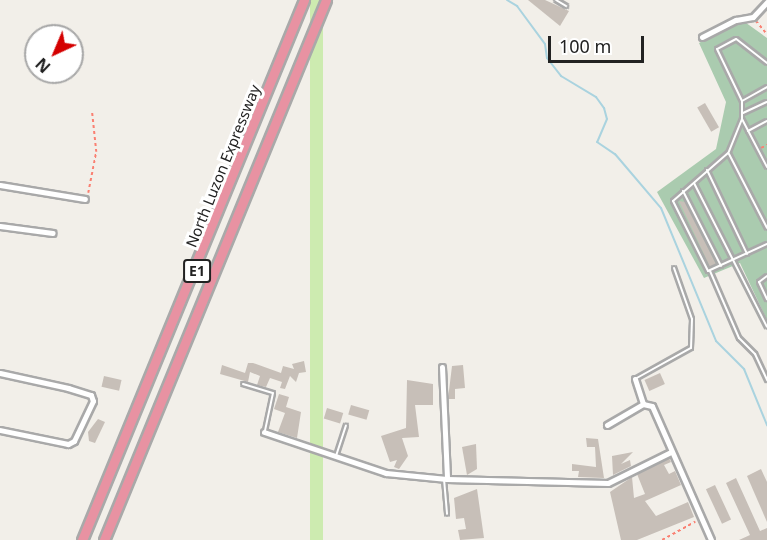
<!DOCTYPE html>
<html>
<head>
<meta charset="utf-8">
<style>
  body { margin:0 }
  #map { position:relative; width:767px; height:540px; overflow:hidden; background:#f2efe9; font-family:"Noto Sans",sans-serif }
  div>[style] { position:absolute }
  [style*='--x'] { left:calc(var(--x)*1px); top:calc(var(--y)*1px); width:calc(var(--w)*1px); rotate:calc(var(--a)*1deg) }
  .grass>* { inset:0; background:#cdebb0; transform-origin:0 0 }
  .cemetery>* { inset:0; background:#aacbaf }
  .stream>* { height:2px; margin:-1px; padding:0 1px; transform-origin:1px; border-radius:1px; background:#aad3df }
  .building>* { inset:0; background:#c7bfb8; transform-origin:0 0 }
  .path>* { height:1.5px; margin-top:-0.75px; transform-origin:0; background:repeating-linear-gradient(90deg,#fa8072 0 3px,transparent 0 6px) }
  .roads { filter:drop-shadow(2px 0 #a9a9a9) drop-shadow(-2px 0 #a9a9a9) drop-shadow(0 2px #a9a9a9) drop-shadow(0 -2px #a9a9a9) }
  .service>* { height:2px; margin:-1px; padding:0 1px; transform-origin:1px; border-radius:1px; background:#fff }
  .minor>* { height:5px; margin:-2.5px; padding:0 2.5px; transform-origin:2.5px; border-radius:2.5px; background:#fff }
  .motorway>* { height:9px; margin:-4.5px; padding:0 4.5px; transform-origin:4.5px; border-radius:4.5px; background:#e892a2 }
  span { translate:-50% -50%; white-space:nowrap; text-align:center; line-height:1.15; -webkit-text-stroke:6px #fff; paint-order:stroke }
  .shield-label span { padding:2px 4px; background:#fff; border:2px solid; border-radius:4px; -webkit-text-stroke-width:0 }
  .shield-label { font-size:14px; color:#222; font-weight:700 }
  .street-label { font-size:15px; color:#222 }
  .north { position:absolute; left:24px; top:24px; width:60px; height:60px; box-sizing:border-box; background:#fff; border:2px solid #a7a7a7; border-radius:50%; rotate:224deg; font-size:16px; font-weight:700; line-height:24px; text-align:center; color:#222 }
  .north::after { content:''; display:block; margin:auto; width:21px; height:27px; background:#d40000; clip-path:polygon(50% 0,100% 100%,50% 72%,0 100%) }
  .scale { position:absolute; left:548px; top:36px; width:96px; height:27px; box-sizing:border-box; border:3px solid #222; border-top:0; padding-left:8px; font-size:18px; line-height:21px; white-space:nowrap; color:#222; -webkit-text-stroke:4px #fff; paint-order:stroke }
</style>
</head>
<body>
<div id="map">
  <div class="grass">
    <i style="left:310px;top:0;width:13px;height:584px"></i>
  </div>
  <div class="cemetery">
    <i style="clip-path:polygon(742px 20px,767px 38px,767px 320px,740px 263px,704px 278px,657px 192px,716px 149px,726px 102px,699px 43px)"></i>
  </div>
  <div class="stream">
    <i style="--x:507;--y:0;--w:12;--a:31"></i>
    <i style="--x:517;--y:6;--w:47;--a:53.6"></i>
    <i style="--x:545;--y:44;--w:14;--a:82"></i>
    <i style="--x:547;--y:58;--w:23;--a:52"></i>
    <i style="--x:561;--y:76;--w:41;--a:31"></i>
    <i style="--x:596;--y:97;--w:14;--a:54"></i>
    <i style="--x:604;--y:108;--w:11;--a:75"></i>
    <i style="--x:607;--y:119;--w:25;--a:113"></i>
    <i style="--x:597;--y:142;--w:22;--a:34"></i>
    <i style="--x:615;--y:154;--w:71;--a:49.6"></i>
    <i style="--x:661;--y:208;--w:144;--a:67.5"></i>
    <i style="--x:716;--y:341;--w:40;--a:45"></i>
    <i style="--x:744;--y:369;--w:61;--a:67.7"></i>
  </div>
  <div class="building">
    <i style="clip-path:polygon(528px 0,545px 0,569px 11px,560px 26px)"></i>
    <i style="left:705px;top:103px;width:28px;height:9px;rotate:60deg"></i>
    <i style="clip-path:polygon(679px 201px,685px 202px,716px 264px,710px 267px)"></i>
    <i style="clip-path:polygon(304px 361px,306px 372px,299px 373px,296px 382px,290px 376px,285px 389px,280px 388px,282px 382px,270px 378px,266px 387px,257px 385px,260px 376px,250px 372px,248px 382px,220px 374px,222px 365px,245px 373px,248px 363px,253px 363px,281px 373px,283px 366px,294px 369px,292px 364px)"></i>
    <i style="clip-path:polygon(463px 365px,465px 388px,455px 389px,455px 399px,448px 399px,452px 366px)"></i>
    <i style="left:660px;top:373px;width:12px;height:17px;rotate:66deg"></i>
    <i style="left:104px;top:376px;width:18px;height:11px;rotate:13deg"></i>
    <i style="clip-path:polygon(407px 380px,433px 384px,433px 405px,415px 405px,419px 437px,402px 438px,408px 456px,399px 469px,394px 467px,397px 460px,390px 462px,381px 436px,406px 428px)"></i>
    <i style="clip-path:polygon(279px 394px,289px 397px,286px 407px,301px 412px,297px 438px,278px 432px,285px 413px,274px 409px)"></i>
    <i style="left:351px;top:405px;width:19px;height:10px;rotate:16deg"></i>
    <i style="left:327px;top:408px;width:17px;height:11px;rotate:17deg"></i>
    <i style="clip-path:polygon(98px 419px,105px 422px,95px 443px,89px 441px,88px 432px)"></i>
    <i style="clip-path:polygon(586px 438px,598px 439px,604px 478px,578px 477px,579px 471px,572px 471px,572px 464px,596px 467px,595px 447px,587px 447px)"></i>
    <i style="clip-path:polygon(476px 444px,477px 469px,467px 475px,462px 447px)"></i>
    <i style="clip-path:polygon(633px 452px,621px 464px,630px 460px,631px 466px,613px 475px,612px 456px)"></i>
    <i style="clip-path:polygon(669px 458px,671px 462px,664px 465px,669px 474px,675px 471px,681px 485px,645px 501px,656px 516px,688px 502px,694px 517px,637px 540px,621px 540px,610px 492px,632px 477px,634px 498px,645px 494px,637px 474px)"></i>
    <i style="clip-path:polygon(761px 469px,767px 482px,767px 522px,747px 476px)"></i>
    <i style="clip-path:polygon(736px 478px,760px 531px,767px 528px,767px 540px,739px 540px,750px 535px,726px 483px)"></i>
    <i style="left:715px;top:485px;width:38px;height:10px;rotate:65deg"></i>
    <i style="clip-path:polygon(477px 489px,484px 538px,460px 540px,458px 530px,466px 529px,464px 518px,456px 519px,454px 498px)"></i>
  </div>
  <div class="path">
    <i style="--x:756;--y:21;--w:17;--a:50"></i>
    <i style="--x:761;--y:148;--w:7;--a:-27"></i>
    <i style="--x:88;--y:193;--w:42;--a:-79"></i>
    <i style="--x:96;--y:152;--w:39;--a:-96"></i>
    <i style="--x:662;--y:540;--w:38;--a:-29"></i>
  </div>
  <div class="roads">
    <div class="service">
      <i style="--x:556;--y:0;--w:12;--a:31"></i>
      <i style="--x:767;--y:63;--w:39;--a:-142"></i>
      <i style="--x:736;--y:39;--w:21;--a:152"></i>
      <i style="--x:717;--y:49;--w:58;--a:64.3"></i>
      <i style="--x:742;--y:101;--w:18;--a:90"></i>
      <i style="--x:742;--y:119;--w:37;--a:112"></i>
      <i style="--x:728;--y:153;--w:73;--a:138.9"></i>
      <i style="--x:673;--y:201;--w:78;--a:63.4"></i>
      <i style="--x:708;--y:271;--w:65;--a:-24.6"></i>
      <i style="--x:742;--y:101;--w:29;--a:-29"></i>
      <i style="--x:743;--y:113;--w:26;--a:-25"></i>
      <i style="--x:742;--y:119;--w:54;--a:62.5"></i>
      <i style="--x:748;--y:131;--w:21;--a:-28"></i>
      <i style="--x:729;--y:154;--w:83;--a:62.8"></i>
      <i style="--x:707;--y:170;--w:93;--a:64.5"></i>
      <i style="--x:694;--y:183;--w:161;--a:63.1"></i>
      <i style="--x:683;--y:191;--w:84;--a:63.1"></i>
      <i style="--x:710;--y:271;--w:73;--a:66.6"></i>
      <i style="--x:739;--y:338;--w:23;--a:45"></i>
      <i style="--x:755;--y:354;--w:29;--a:65"></i>
      <i style="--x:767;--y:276;--w:10;--a:143"></i>
      <i style="--x:759;--y:282;--w:19;--a:65"></i>
      <i style="--x:635;--y:379;--w:64;--a:-29"></i>
      <i style="--x:691;--y:348;--w:29;--a:-88"></i>
      <i style="--x:692;--y:319;--w:54;--a:-109.4"></i>
      <i style="--x:243;--y:384;--w:31;--a:17"></i>
      <i style="--x:273;--y:393;--w:40;--a:102"></i>
      <i style="--x:336;--y:456;--w:32;--a:-72"></i>
      <i style="--x:444;--y:479;--w:35;--a:85"></i>
    </div>
    <div class="minor">
      <i style="--x:702;--y:37;--w:38;--a:-27"></i>
      <i style="--x:736;--y:20;--w:17;--a:-10"></i>
      <i style="--x:753;--y:17;--w:21;--a:-47"></i>
      <i style="--x:0;--y:185;--w:86;--a:9.4"></i>
      <i style="--x:0;--y:226;--w:53;--a:7.5"></i>
      <i style="--x:442;--y:367;--w:112;--a:87.4"></i>
      <i style="--x:447;--y:479;--w:161;--a:1.4"></i>
      <i style="--x:608;--y:483;--w:70;--a:-26.2"></i>
      <i style="--x:0;--y:373;--w:70;--a:12.4"></i>
      <i style="--x:68;--y:388;--w:24;--a:17"></i>
      <i style="--x:91;--y:395;--w:6;--a:72"></i>
      <i style="--x:93;--y:401;--w:44;--a:115.4"></i>
      <i style="--x:74;--y:441;--w:7;--a:153"></i>
      <i style="--x:68;--y:444;--w:69;--a:-168.4"></i>
      <i style="--x:635;--y:379;--w:26;--a:72"></i>
      <i style="--x:643;--y:404;--w:9;--a:13"></i>
      <i style="--x:652;--y:406;--w:146;--a:66.2"></i>
      <i style="--x:607;--y:425;--w:42;--a:-30.3"></i>
      <i style="--x:264;--y:432;--w:129;--a:18.6"></i>
      <i style="--x:386;--y:473;--w:61;--a:5.6"></i>
    </div>
    <div class="motorway">
      <i style="--x:82;--y:540;--w:584;--a:-67.65"></i>
      <i style="--x:104;--y:540;--w:584;--a:-67.65"></i>
    </div>
  </div>
  <div class="shield-label">
    <span style="left:197px;top:271px">E1</span>
  </div>
  <div class="street-label">
    <span style="left:223px;top:166px;rotate:-68deg">North Luzon Expressway</span>
  </div>
  <div class="north">N</div>
  <div class="scale">100 m</div>
</div>
</body>
</html>
